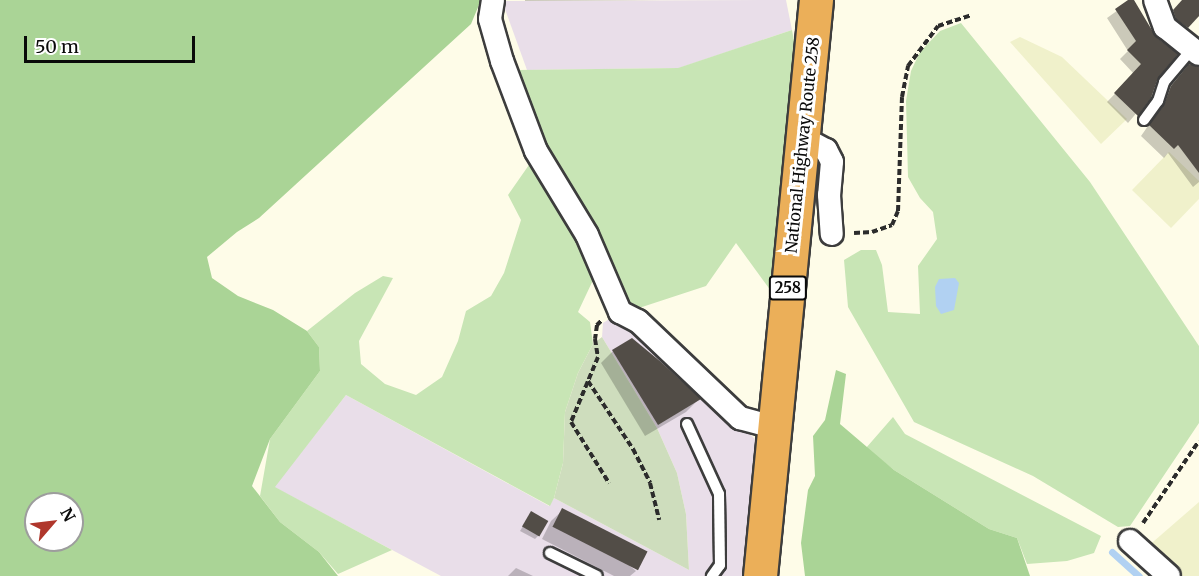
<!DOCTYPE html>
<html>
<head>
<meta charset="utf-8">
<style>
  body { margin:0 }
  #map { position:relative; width:1199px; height:576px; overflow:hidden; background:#fefce8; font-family:Merriweather,serif }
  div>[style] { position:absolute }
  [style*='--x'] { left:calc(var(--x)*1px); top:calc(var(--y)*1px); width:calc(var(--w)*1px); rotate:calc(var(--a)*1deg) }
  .industrial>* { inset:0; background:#e9dee9 }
  .farmland>* { inset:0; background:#f0f1cb }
  .green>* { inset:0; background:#c8e5b5 }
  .forest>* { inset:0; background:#aad496 }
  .cemetery>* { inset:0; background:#ceddbd }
  .water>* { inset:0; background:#b1d1f2 }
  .shadow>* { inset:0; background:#0003 }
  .stream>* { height:7px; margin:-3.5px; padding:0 3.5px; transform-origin:3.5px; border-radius:3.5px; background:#b1d1f2 }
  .building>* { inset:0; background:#524d47; transform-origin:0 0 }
  .path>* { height:4px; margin-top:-2px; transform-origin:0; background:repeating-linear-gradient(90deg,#2c2c2c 0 6px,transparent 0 9px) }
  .roads { filter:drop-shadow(2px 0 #3d3d3d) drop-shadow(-2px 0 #3d3d3d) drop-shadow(0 2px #3d3d3d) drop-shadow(0 -2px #3d3d3d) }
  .lane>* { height:10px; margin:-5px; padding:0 5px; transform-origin:5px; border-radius:5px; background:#fff }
  .street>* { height:22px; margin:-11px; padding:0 11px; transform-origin:11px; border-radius:11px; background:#fff }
  .highway>* { height:33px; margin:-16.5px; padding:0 16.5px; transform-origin:16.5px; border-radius:16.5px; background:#ebaf59 }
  span { translate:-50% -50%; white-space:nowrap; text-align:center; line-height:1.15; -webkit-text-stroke:6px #fff; paint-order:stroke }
  .shield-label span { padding:2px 4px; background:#fff; border:2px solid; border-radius:4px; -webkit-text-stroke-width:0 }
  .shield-label { font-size:15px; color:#0a0a0a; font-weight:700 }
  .street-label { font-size:16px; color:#0a0a0a }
  .north { position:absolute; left:24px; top:492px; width:60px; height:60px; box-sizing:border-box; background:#fff; border:2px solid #9d9d9d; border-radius:50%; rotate:62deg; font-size:16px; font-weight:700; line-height:24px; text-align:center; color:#0a0a0a }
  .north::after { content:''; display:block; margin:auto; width:21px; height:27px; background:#b0372c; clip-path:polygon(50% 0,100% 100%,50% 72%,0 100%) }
  .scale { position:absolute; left:24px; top:36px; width:171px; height:27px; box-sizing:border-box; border:3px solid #0a0a0a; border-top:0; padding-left:8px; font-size:18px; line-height:21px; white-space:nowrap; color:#0a0a0a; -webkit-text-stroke:4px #fff; paint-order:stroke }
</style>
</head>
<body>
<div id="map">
  <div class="industrial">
    <i style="clip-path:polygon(786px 0,792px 30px,679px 68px,527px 70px,502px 1px)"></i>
    <i style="clip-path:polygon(614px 316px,635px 326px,756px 440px,743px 576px,441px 576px,274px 487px,346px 395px,549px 506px,554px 498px,689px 570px,686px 514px,677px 473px,657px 428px,602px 337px,603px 323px)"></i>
  </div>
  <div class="farmland">
    <i style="clip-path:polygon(1020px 37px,1062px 57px,1127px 119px,1101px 144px,1010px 42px)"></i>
    <i style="clip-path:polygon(1169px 152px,1199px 181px,1199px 199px,1171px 228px,1132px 190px)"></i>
    <i style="clip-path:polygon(1199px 502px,1199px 576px,1177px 576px,1146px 548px)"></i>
  </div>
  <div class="green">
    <i style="clip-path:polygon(961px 23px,1090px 182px,1199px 346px,1199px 423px,1130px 526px,1118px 527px,1033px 476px,914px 422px,848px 307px,844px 260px,861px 250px,876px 250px,882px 265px,888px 312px,920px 314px,918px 266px,937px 239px,933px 212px,920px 198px,908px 177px,906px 101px,911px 71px,920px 52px,940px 31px)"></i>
    <i style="clip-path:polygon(792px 30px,797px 56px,771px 291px,736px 243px,706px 286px,639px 308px,619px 295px,536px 134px,517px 70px,678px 68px)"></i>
    <i style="clip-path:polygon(531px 162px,587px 256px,594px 278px,578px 312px,590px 322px,593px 344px,578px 373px,565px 412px,563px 463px,554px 498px,550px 506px,346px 395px,275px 487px,392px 550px,338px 574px,319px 552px,280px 522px,260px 496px,270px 439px,320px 371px,319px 347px,307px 331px,355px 293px,383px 276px,393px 278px,359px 341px,361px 364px,385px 384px,416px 395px,442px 377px,458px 341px,466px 311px,491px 296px,504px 273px,521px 220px,508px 195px)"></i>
    <i style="clip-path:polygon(893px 417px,905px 434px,1101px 536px,1094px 553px,1067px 561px,1027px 564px,1017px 538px,989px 529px,894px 470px,866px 448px)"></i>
  </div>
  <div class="forest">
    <i style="clip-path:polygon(evenodd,0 0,481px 0,471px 24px,259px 218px,237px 232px,207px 257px,212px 278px,238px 296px,273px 310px,307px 331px,319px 347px,320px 371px,270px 439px,252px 486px,280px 522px,319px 552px,338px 576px,0 576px,0 0,36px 504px,72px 504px,72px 540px,36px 540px,36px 504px)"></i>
    <i style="clip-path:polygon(836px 370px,846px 374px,840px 424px,894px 470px,989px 529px,1017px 538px,1030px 576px,805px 576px,801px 543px,808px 490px,815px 476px,813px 436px,825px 420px)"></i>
  </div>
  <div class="cemetery">
    <i style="clip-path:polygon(602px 337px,657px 428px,677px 473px,686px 514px,689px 570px,554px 498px,563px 463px,565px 412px,578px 373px,593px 344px)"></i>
  </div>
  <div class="water">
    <i style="clip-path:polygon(955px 278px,959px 283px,954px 310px,941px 314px,936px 306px,935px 287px,939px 279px)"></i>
  </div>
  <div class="shadow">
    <i style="clip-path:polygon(525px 0,661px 0,525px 1px)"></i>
    <i style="clip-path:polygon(1132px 0,1150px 97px,1128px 123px,1107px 102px,1134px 74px,1120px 59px,1128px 51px,1107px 18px)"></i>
    <i style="clip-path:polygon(1184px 0,1199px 0,1199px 17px,1197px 15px,1178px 35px,1165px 20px)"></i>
    <i style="clip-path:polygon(1199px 68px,1199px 182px,1193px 187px,1168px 153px,1164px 158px,1141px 136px,1155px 116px,1162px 97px,1180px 75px)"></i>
    <i style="clip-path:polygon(613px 351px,699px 399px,686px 412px,645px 436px,601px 363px)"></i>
    <i style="clip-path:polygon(563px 510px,636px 571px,630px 576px,614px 576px,542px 539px,551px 521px)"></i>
    <i style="clip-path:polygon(531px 513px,539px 535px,535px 539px,520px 531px)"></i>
    <i style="clip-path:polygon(516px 568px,533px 576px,508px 576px)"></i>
  </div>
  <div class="stream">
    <i style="--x:1112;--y:552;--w:36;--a:42"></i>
  </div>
  <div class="building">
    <i style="clip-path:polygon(1128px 0,1134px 0,1156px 37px,1178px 54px,1158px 78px,1151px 98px,1138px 116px,1114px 93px,1141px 64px,1127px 50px,1136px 41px,1115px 9px)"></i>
    <i style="clip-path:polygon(1182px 0,1199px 0,1199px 16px,1188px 28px,1176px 19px,1173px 10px)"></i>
    <i style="clip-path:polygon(1189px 64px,1199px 67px,1199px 173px,1178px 145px,1174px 149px,1149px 125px,1164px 105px,1171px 86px)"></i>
    <i style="clip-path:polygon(632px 338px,661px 362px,701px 399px,658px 425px,612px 350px)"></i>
    <i style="left:562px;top:508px;width:96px;height:21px;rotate:27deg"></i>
    <i style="left:531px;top:511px;width:20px;height:18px;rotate:30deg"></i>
  </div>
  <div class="path">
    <i style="--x:854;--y:233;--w:18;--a:-3"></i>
    <i style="--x:872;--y:232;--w:21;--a:-19"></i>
    <i style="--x:892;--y:225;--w:15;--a:-67"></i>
    <i style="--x:898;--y:211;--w:114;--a:-88"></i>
    <i style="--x:902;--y:97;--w:32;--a:-79"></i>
    <i style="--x:908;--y:66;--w:50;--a:-53.1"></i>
    <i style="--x:938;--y:26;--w:35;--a:-18"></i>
    <i style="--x:601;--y:321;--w:6;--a:135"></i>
    <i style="--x:597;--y:325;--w:14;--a:98"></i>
    <i style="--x:595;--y:339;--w:18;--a:81"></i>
    <i style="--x:598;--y:357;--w:70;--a:112.6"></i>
    <i style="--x:571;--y:422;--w:72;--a:58.1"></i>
    <i style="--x:588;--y:381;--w:82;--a:56.5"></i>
    <i style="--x:633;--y:449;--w:38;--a:63"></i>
    <i style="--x:650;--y:483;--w:38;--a:76"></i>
    <i style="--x:1143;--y:523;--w:99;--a:-55.7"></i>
  </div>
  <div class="roads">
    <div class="lane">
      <i style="--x:1144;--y:120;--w:24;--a:-54"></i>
      <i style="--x:1158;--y:101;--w:20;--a:-72"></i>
      <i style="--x:1164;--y:82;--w:42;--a:-49.8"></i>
      <i style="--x:687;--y:424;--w:77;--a:65.4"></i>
      <i style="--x:719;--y:494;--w:71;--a:89.2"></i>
      <i style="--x:720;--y:565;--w:14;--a:126"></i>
      <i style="--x:550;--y:553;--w:52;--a:26.1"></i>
    </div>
    <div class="street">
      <i style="--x:493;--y:0;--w:19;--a:99"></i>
      <i style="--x:490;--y:19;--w:44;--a:74.1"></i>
      <i style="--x:502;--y:61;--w:96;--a:69.3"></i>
      <i style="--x:536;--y:151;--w:98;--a:58.7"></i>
      <i style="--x:587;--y:235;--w:84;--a:66.8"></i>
      <i style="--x:620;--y:312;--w:20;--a:27"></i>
      <i style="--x:638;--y:321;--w:141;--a:43.6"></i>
      <i style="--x:740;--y:418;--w:35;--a:15"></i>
      <i style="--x:1155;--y:0;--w:29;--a:70"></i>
      <i style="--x:1165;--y:27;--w:43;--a:38.5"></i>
      <i style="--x:803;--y:138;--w:26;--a:28"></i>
      <i style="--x:826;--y:150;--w:13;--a:63"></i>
      <i style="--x:832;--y:162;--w:33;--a:95"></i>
      <i style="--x:829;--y:195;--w:39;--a:86"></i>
      <i style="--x:1130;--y:541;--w:52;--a:41.9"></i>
    </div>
    <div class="highway">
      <i style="--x:760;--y:576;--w:579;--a:-84.45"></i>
    </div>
  </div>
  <div class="shield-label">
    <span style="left:788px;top:288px">258</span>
  </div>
  <div class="street-label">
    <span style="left:802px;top:145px;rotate:-84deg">National Highway Route 258</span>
  </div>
  <div class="north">N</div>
  <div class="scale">50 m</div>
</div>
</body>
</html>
